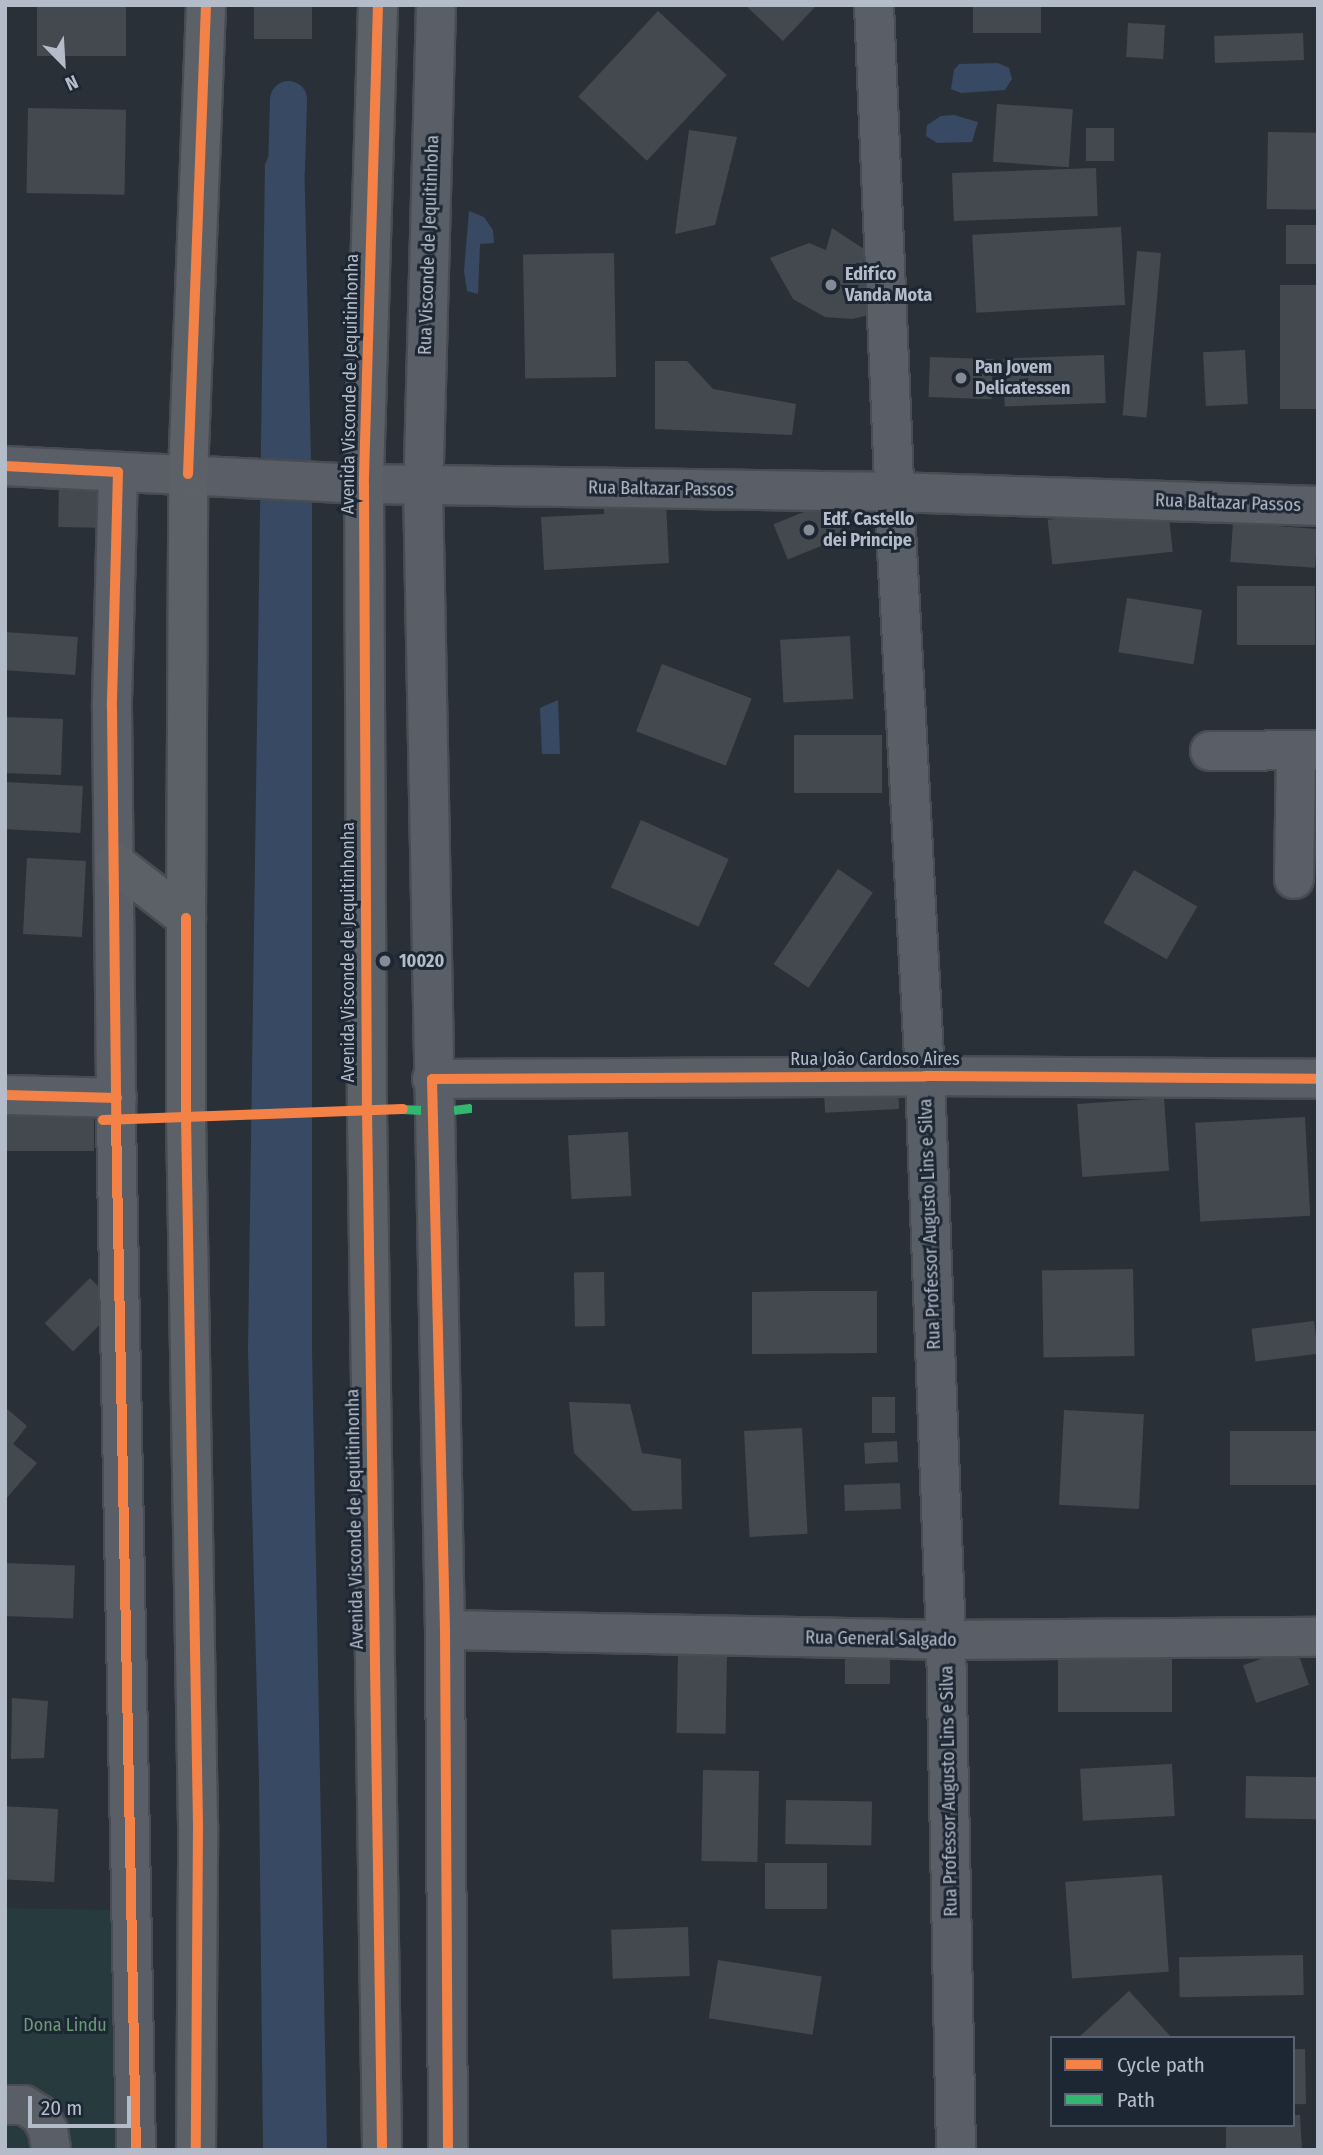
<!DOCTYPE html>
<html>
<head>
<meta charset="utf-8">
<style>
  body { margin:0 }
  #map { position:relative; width:1323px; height:2155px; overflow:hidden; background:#2a3038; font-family:"Fira Sans Condensed",sans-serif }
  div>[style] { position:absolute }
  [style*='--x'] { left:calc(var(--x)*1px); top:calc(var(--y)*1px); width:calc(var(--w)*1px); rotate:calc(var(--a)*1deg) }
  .green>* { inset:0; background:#273a3e; transform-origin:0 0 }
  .water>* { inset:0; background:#384963 }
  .canal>* { height:37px; margin:-18.5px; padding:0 18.5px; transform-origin:18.5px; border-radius:18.5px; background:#384963 }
  .building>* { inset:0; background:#444950; transform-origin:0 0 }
  .path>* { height:4.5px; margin-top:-2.25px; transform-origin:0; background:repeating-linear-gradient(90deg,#5d636a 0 5px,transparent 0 10px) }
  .roads { filter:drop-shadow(2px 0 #484c53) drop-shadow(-2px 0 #484c53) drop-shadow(0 2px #484c53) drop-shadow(0 -2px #484c53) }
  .minor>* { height:38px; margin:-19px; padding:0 19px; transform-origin:19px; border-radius:19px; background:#5a5e66 }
  .major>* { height:38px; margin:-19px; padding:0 19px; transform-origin:19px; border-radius:19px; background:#5c6168 }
  .quiet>* { height:9px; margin-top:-4.5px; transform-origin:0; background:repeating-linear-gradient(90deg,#33b770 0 18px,transparent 0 27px) }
  .cycleway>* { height:10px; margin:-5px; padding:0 5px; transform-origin:5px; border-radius:5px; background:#f48246 }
  .dots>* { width:19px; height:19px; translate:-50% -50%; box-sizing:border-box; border:4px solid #1d2633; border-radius:50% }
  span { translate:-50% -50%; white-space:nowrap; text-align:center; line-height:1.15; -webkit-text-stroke:6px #1d2633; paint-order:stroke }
  .street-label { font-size:18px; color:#b4bcc9 }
  .poi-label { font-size:18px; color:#b4bcc9; font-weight:700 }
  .left { translate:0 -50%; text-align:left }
  .park-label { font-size:18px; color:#6b9a76 }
  .frame { position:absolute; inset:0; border:7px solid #b4bcc9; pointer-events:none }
  .legend { position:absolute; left:1050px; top:2036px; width:245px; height:91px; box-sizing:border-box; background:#1d2633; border:2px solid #59626f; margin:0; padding:9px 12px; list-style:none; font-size:21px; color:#b4bcc9 }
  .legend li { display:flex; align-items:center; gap:14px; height:35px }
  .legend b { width:35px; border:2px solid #59626f }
  .north { position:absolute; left:28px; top:28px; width:70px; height:70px; -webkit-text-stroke:5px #1d2633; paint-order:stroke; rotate:156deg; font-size:19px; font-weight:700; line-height:28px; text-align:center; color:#b4bcc9 }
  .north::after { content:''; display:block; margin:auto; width:24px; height:32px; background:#b4bcc9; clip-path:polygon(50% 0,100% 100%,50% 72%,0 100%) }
  .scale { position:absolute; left:28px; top:2096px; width:103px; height:32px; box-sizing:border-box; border:4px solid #b4bcc9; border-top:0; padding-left:9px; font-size:21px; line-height:24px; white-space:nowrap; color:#b4bcc9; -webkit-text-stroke:5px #1d2633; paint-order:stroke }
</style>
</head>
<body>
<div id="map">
  <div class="green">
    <i style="left:5px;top:1908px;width:118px;height:242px;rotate:1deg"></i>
  </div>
  <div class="water">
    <i style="clip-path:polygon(998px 63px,1009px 68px,1012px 79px,1005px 90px,961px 93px,951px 89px,954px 70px,959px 64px)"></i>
    <i style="clip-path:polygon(954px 115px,978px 122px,972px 142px,937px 143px,926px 136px,927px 125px,941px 116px)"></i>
    <i style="clip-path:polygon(287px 117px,304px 150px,312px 505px,312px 1350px,327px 2150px,263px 2150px,259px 1778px,248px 1350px,265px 164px)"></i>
    <i style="clip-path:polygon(469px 211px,484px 217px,493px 230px,494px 243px,480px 244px,478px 294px,467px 291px,464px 271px)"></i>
    <i style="clip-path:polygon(558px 700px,560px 754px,542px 754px,540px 708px)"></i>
  </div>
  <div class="canal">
    <i style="--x:286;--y:168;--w:69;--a:-88.3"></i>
  </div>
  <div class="building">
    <i style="left:37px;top:5px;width:89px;height:51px"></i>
    <i style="left:254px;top:5px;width:58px;height:34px"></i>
    <i style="clip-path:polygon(745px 5px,814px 5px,815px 7px,783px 41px)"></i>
    <i style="left:973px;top:5px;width:68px;height:28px"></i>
    <i style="left:658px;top:11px;width:94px;height:117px;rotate:43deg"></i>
    <i style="left:1128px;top:23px;width:37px;height:34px;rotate:3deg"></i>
    <i style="left:1303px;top:33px;width:27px;height:89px;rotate:88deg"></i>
    <i style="left:997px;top:104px;width:76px;height:58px;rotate:4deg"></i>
    <i style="left:28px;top:108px;width:98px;height:85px;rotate:1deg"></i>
    <i style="left:1086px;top:128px;width:28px;height:33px"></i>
    <i style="clip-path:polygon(689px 130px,737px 137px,715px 225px,675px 234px)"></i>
    <i style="left:1268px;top:132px;width:50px;height:77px;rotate:1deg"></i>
    <i style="left:1096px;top:168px;width:48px;height:144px;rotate:88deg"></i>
    <i style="left:1318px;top:225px;width:39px;height:32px;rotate:90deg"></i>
    <i style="left:1121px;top:227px;width:78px;height:149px;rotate:87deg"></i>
    <i style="clip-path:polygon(832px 228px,867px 251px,861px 271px,876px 269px,882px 312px,852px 319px,825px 317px,793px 299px,770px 258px,809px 243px,826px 250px)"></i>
    <i style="left:1137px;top:251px;width:24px;height:165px;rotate:5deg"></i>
    <i style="left:614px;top:253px;width:124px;height:91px;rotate:89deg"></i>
    <i style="left:1280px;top:285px;width:38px;height:124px"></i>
    <i style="left:1245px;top:350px;width:54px;height:42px;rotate:87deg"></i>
    <i style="left:1104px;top:355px;width:48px;height:101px;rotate:88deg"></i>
    <i style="left:930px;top:357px;width:63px;height:40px;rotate:2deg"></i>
    <i style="clip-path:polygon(655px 361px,687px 361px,713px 389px,796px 404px,792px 435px,655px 429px)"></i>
    <i style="left:59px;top:482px;width:55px;height:45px;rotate:1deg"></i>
    <i style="left:831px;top:501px;width:38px;height:62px;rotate:68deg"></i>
    <i style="clip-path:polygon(666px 504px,669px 563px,544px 570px,541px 517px,604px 514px,604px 507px)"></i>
    <i style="left:1168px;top:507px;width:45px;height:121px;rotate:84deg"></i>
    <i style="left:1233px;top:523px;width:85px;height:39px;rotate:4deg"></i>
    <i style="left:1237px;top:586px;width:78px;height:59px"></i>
    <i style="left:1127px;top:598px;width:76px;height:55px;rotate:9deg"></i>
    <i style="left:5px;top:632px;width:73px;height:38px;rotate:4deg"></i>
    <i style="left:850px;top:636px;width:63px;height:70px;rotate:87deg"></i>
    <i style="left:662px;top:664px;width:96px;height:72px;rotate:21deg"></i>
    <i style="left:5px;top:717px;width:58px;height:56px;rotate:2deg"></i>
    <i style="left:882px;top:735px;width:58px;height:88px;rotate:90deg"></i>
    <i style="left:5px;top:782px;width:78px;height:47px;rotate:3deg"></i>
    <i style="left:641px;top:820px;width:96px;height:74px;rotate:24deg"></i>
    <i style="left:27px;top:858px;width:59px;height:76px;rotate:3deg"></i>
    <i style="left:838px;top:869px;width:42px;height:115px;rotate:34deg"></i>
    <i style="left:1134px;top:870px;width:73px;height:61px;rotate:30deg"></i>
    <i style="left:898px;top:1089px;width:20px;height:74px;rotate:87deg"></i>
    <i style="left:1164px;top:1098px;width:73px;height:87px;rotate:86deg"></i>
    <i style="left:5px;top:1106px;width:89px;height:45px"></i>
    <i style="left:1305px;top:1117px;width:99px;height:110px;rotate:87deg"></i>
    <i style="left:628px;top:1132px;width:64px;height:60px;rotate:87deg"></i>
    <i style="left:1133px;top:1269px;width:87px;height:91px;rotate:89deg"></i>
    <i style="left:604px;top:1272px;width:54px;height:30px;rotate:89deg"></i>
    <i style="left:90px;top:1278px;width:40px;height:64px;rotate:45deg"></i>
    <i style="clip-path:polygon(812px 1291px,877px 1291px,877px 1353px,752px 1354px,752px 1292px)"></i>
    <i style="left:1314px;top:1321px;width:33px;height:63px;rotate:83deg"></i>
    <i style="left:872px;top:1397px;width:23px;height:36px"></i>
    <i style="clip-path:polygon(569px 1402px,630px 1404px,642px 1453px,681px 1459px,682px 1509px,633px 1511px,574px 1453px)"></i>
    <i style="clip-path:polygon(6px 1408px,27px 1426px,13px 1444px,37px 1463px,5px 1500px)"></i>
    <i style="left:1064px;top:1410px;width:80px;height:95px;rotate:3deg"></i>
    <i style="left:802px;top:1428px;width:106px;height:58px;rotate:87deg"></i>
    <i style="left:1318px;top:1431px;width:54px;height:88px;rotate:90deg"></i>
    <i style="left:897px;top:1441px;width:21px;height:33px;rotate:87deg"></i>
    <i style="left:900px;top:1483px;width:26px;height:56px;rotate:88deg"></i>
    <i style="left:5px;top:1563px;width:70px;height:53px;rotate:2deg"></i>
    <i style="left:845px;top:1646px;width:45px;height:38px"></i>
    <i style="left:1296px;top:1647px;width:40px;height:56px;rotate:71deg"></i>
    <i style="left:678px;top:1652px;width:49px;height:81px;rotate:1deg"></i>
    <i style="left:1172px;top:1655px;width:57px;height:114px;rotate:90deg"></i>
    <i style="clip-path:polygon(12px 1698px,48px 1701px,44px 1758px,11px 1759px)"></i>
    <i style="left:1172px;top:1764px;width:52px;height:92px;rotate:87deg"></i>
    <i style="left:703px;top:1770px;width:56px;height:91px;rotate:1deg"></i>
    <i style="left:1246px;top:1776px;width:72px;height:42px;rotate:1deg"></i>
    <i style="left:786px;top:1800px;width:86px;height:44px;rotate:1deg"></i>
    <i style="left:58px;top:1809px;width:73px;height:53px;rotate:93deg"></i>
    <i style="left:765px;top:1863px;width:62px;height:46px"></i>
    <i style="left:1162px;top:1875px;width:97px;height:97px;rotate:86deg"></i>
    <i style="left:688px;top:1927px;width:49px;height:77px;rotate:88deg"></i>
    <i style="left:1303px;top:1955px;width:40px;height:124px;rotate:89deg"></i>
    <i style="left:718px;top:1960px;width:105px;height:59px;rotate:9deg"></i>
    <i style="clip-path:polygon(1129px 1991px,1172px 2038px,1078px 2038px)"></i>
    <i style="left:1305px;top:2049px;width:55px;height:12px;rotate:89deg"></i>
    <i style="clip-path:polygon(1293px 2115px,1300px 2115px,1302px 2150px,1226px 2150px,1226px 2125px,1293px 2125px)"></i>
  </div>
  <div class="path">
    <i style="--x:222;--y:1114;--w:111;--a:-1"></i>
  </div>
  <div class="roads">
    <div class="minor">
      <i style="--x:436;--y:5;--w:481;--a:91.5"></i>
      <i style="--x:423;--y:486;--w:1144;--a:88.9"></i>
      <i style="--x:445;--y:1630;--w:520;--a:89.67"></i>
      <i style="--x:874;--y:5;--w:487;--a:87.6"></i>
      <i style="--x:894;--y:492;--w:585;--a:86.96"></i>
      <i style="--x:925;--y:1076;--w:564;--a:87.87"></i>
      <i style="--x:946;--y:1640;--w:510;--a:88.88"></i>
      <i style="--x:5;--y:466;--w:359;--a:2.9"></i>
      <i style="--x:364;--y:484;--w:530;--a:0.86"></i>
      <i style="--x:894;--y:492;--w:424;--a:1.9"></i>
      <i style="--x:118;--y:472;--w:236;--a:91.5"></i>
      <i style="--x:112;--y:708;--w:411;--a:89.4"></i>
      <i style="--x:116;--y:1119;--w:1031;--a:88.89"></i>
      <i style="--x:1210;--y:751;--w:108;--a:-0.5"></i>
      <i style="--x:1294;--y:879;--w:129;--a:-89.1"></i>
      <i style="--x:432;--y:1079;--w:493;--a:-0.3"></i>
      <i style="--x:925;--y:1076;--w:393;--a:0.4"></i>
      <i style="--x:5;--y:1095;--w:112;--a:1.5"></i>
      <i style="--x:445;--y:1630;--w:501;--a:1.14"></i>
      <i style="--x:946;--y:1640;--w:372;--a:-0.5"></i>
      <i style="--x:5;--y:2105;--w:19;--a:0"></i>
      <i style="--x:24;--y:2105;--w:19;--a:32"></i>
      <i style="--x:40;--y:2115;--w:17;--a:62"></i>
      <i style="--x:48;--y:2130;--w:20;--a:81"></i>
    </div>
    <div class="major">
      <i style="--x:378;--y:5;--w:479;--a:91.7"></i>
      <i style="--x:364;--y:484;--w:626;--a:89.73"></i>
      <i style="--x:367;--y:1110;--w:1040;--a:89.17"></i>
      <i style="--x:115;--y:863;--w:90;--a:37.8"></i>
      <i style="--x:196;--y:2150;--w:325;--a:-89.6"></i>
      <i style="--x:198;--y:1825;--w:709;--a:-90.97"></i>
      <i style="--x:186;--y:1116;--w:198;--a:-90"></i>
      <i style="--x:186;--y:918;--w:444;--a:-89.7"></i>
      <i style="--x:188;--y:474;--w:469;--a:-87.8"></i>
    </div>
  </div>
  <div class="quiet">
    <i style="--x:403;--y:1109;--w:19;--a:3"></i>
    <i style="--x:454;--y:1110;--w:24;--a:-7"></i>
  </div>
  <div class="cycleway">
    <i style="--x:378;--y:5;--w:479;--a:91.7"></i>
    <i style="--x:364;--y:484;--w:626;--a:89.73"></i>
    <i style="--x:367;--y:1110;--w:1040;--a:89.17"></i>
    <i style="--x:5;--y:466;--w:113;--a:3"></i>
    <i style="--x:118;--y:472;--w:236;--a:91.5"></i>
    <i style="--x:112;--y:708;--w:411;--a:89.4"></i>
    <i style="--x:116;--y:1119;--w:1031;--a:88.89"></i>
    <i style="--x:188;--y:474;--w:469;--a:-87.8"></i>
    <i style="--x:186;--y:918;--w:198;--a:90"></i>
    <i style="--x:186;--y:1116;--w:709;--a:89.03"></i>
    <i style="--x:198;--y:1825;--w:325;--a:90.4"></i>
    <i style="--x:5;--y:1095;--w:112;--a:1.5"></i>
    <i style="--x:103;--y:1120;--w:300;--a:-2.1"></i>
    <i style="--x:448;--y:2150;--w:520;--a:-90.33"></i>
    <i style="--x:445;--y:1630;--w:551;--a:-91.35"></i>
    <i style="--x:432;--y:1079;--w:493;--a:-0.3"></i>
    <i style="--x:925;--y:1076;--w:393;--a:0.4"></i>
  </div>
  <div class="dots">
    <i style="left:831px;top:285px;background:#848b96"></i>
    <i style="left:961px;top:378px;background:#848b96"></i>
    <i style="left:809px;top:530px;background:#848b96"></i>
    <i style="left:385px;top:961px;background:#848b96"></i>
  </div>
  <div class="street-label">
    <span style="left:429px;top:245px;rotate:-88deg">Rua Visconde de Jequitinhoha</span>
    <span style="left:350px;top:384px;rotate:-89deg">Avenida Visconde de Jequitinhonha</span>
    <span style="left:661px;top:489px;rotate:1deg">Rua Baltazar Passos</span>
    <span style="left:1228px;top:503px;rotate:2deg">Rua Baltazar Passos</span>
    <span style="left:348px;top:952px;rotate:-90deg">Avenida Visconde de Jequitinhonha</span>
    <span style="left:875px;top:1059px">Rua João Cardoso Aires</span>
    <span style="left:930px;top:1224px;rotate:-92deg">Rua Professor Augusto Lins e Silva</span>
    <span style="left:355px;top:1519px;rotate:-91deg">Avenida Visconde de Jequitinhonha</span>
    <span style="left:881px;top:1639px;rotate:1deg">Rua General Salgado</span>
    <span style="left:949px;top:1791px;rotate:-91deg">Rua Professor Augusto Lins e Silva</span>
  </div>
  <div class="poi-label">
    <span class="left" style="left:845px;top:285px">Edifíco<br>Vanda Mota</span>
    <span class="left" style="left:975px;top:378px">Pan Jovem<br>Delicatessen</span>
    <span class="left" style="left:823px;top:530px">Edf. Castello<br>dei Principe</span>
    <span class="left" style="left:399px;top:961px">10020</span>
  </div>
  <div class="park-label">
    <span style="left:65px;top:2025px">Dona Lindu</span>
  </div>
  <div class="frame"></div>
  <ul class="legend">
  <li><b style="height:9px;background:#f48246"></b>Cycle path</li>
  <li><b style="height:9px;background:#33b770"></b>Path</li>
  </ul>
  <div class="north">N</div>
  <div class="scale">20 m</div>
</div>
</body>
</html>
